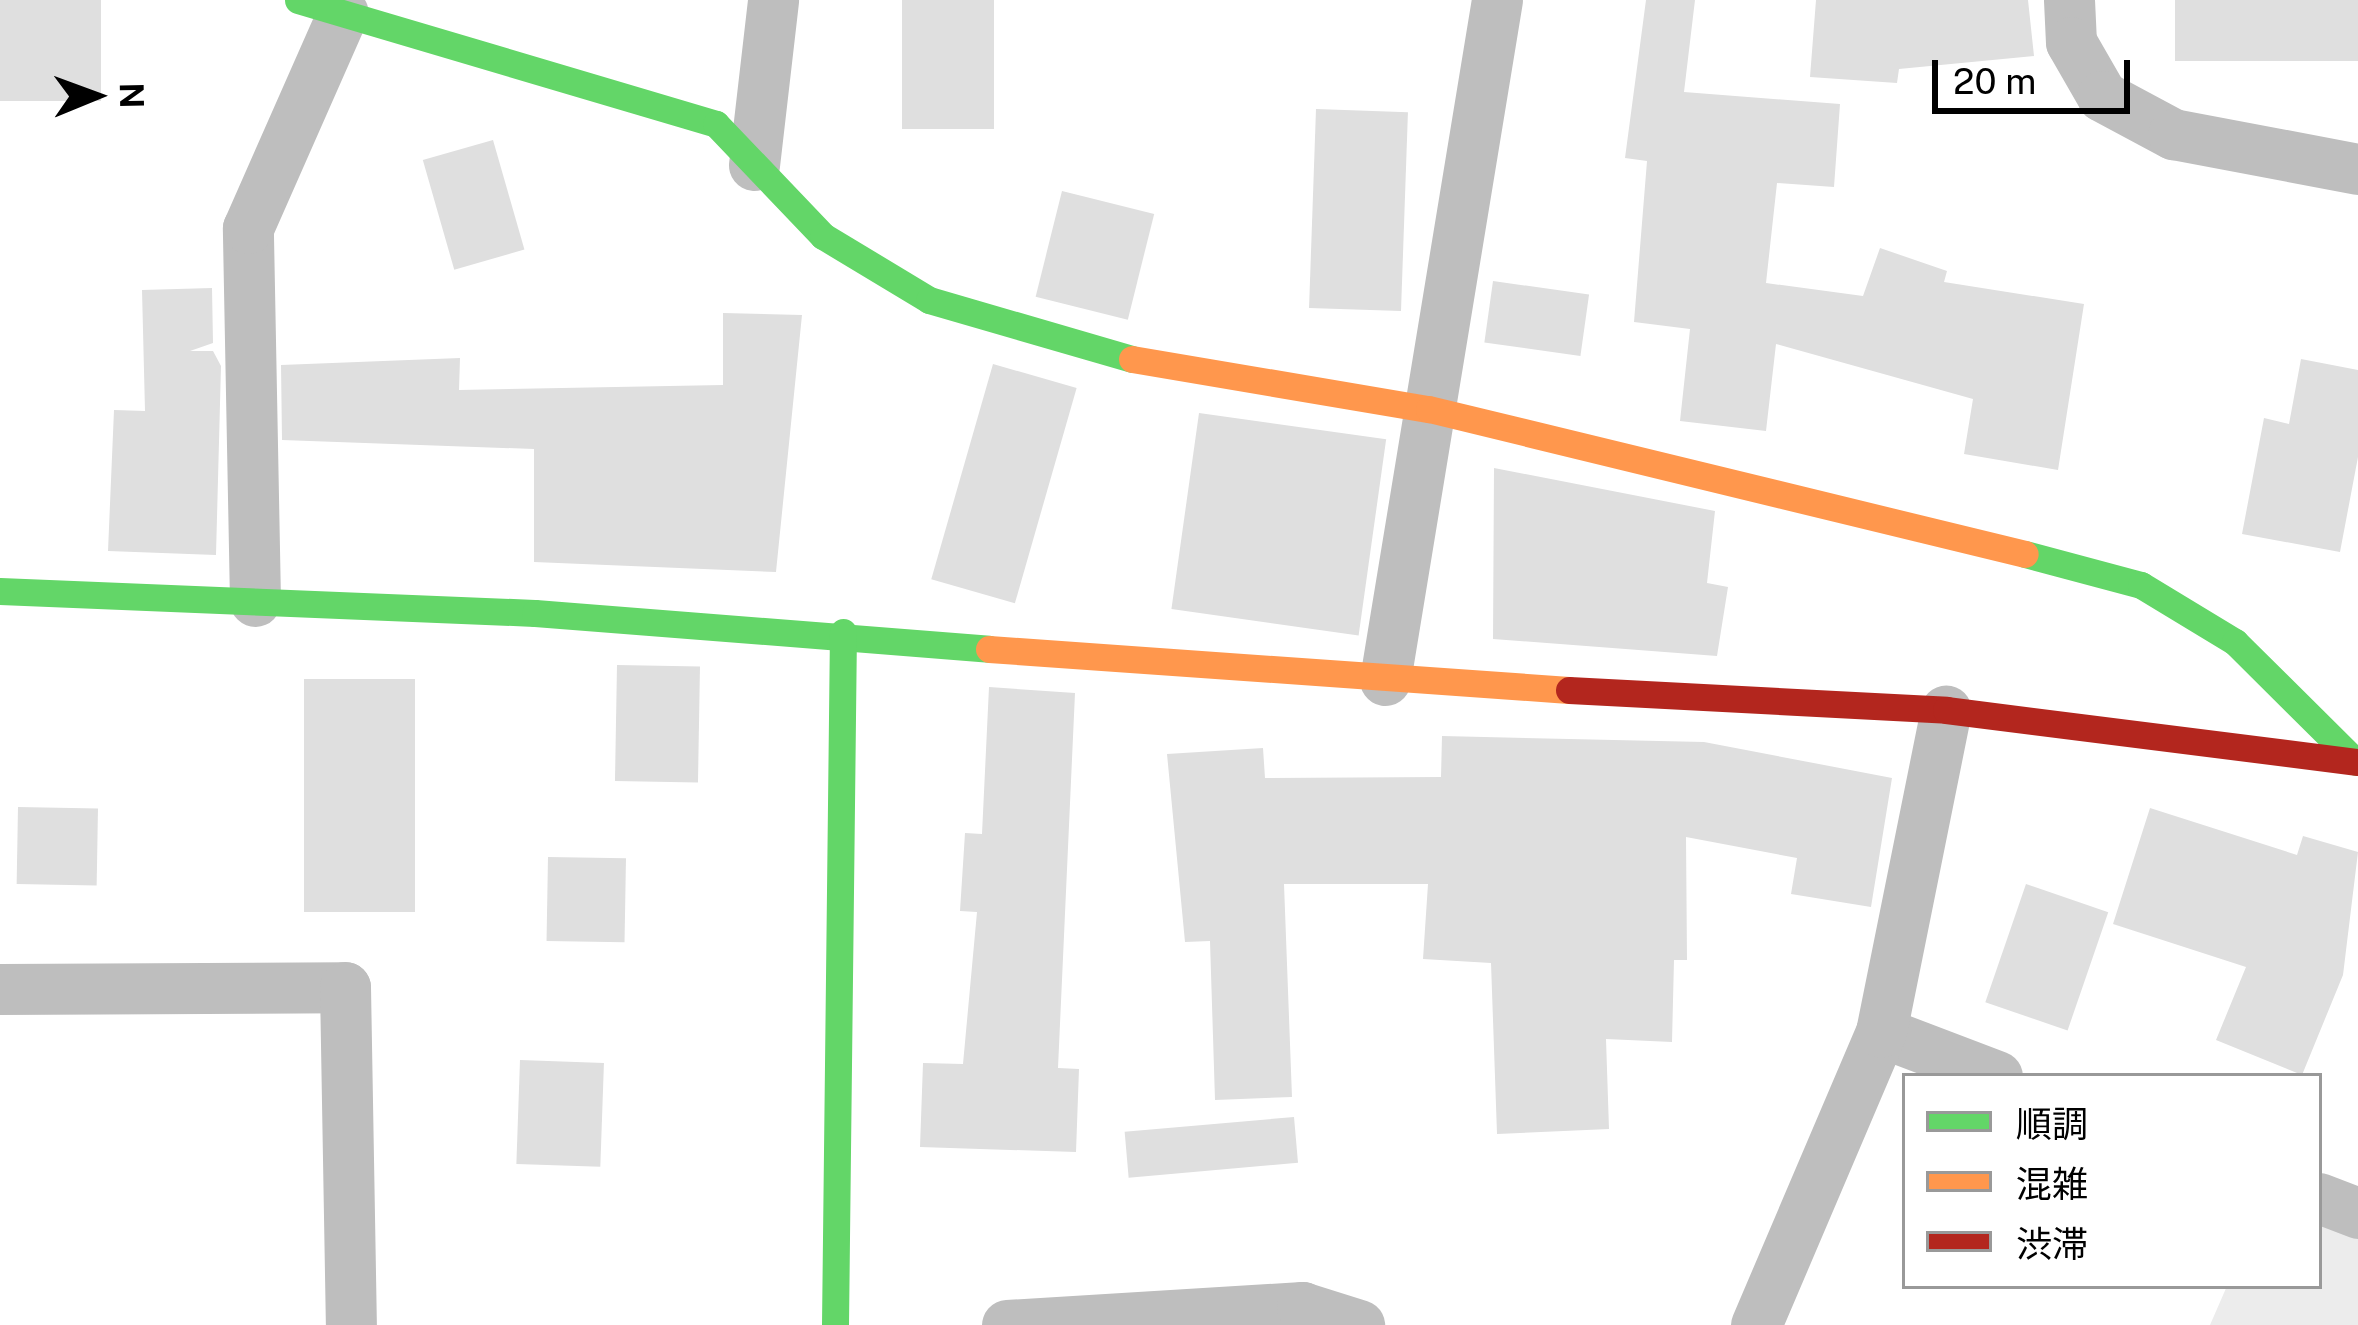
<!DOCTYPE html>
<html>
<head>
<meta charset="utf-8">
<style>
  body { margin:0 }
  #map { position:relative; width:2358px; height:1325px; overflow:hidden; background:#fff; font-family:"Public Sans","Noto Sans JP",sans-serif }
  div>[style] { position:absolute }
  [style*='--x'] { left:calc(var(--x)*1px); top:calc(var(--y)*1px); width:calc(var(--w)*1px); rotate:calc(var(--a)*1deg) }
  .green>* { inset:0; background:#ececec }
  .building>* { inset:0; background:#dfdfdf; transform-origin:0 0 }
  .street>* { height:51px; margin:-25.5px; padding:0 25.5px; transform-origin:25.5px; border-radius:25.5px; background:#bebebe }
  .fast>* { height:27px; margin:-13.5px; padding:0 13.5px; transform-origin:13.5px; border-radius:13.5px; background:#63d668 }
  .slow>* { height:27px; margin:-13.5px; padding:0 13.5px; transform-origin:13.5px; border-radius:13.5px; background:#ff974d }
  .jam>* { height:27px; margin:-13.5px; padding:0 13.5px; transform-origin:13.5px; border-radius:13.5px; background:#b3261e }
  span { translate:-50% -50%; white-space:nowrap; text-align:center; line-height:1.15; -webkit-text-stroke:10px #fff; paint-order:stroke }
  .legend { position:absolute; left:1902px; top:1073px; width:420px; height:216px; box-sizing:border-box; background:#fff; border:3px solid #999; margin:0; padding:15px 21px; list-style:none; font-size:36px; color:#000 }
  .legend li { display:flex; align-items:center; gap:24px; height:60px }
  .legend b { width:60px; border:3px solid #999 }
  .north { position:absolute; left:36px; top:36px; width:120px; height:120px; -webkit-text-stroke:9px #fff; paint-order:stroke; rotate:89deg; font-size:33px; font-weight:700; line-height:48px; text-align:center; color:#000 }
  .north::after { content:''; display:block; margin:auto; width:42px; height:54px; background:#000; clip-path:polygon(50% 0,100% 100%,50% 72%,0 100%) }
  .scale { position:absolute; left:1932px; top:60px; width:198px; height:54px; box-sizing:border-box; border:6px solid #000; border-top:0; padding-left:15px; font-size:36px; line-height:42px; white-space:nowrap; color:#000; -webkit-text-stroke:9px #fff; paint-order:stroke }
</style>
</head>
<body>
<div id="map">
  <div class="green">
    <i style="clip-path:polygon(2319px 1198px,2358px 1213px,2358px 1325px,2210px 1325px,2227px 1286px,2319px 1286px)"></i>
  </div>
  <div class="building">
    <i style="left:0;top:0;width:101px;height:101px"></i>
    <i style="left:902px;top:0;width:92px;height:129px"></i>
    <i style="clip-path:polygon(1646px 0,1695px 0,1684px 92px,1840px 104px,1834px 187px,1777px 183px,1766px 283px,1863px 296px,1880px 248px,1947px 271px,1944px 282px,2084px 304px,2058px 470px,1964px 454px,1973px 399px,1776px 344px,1766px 431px,1680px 421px,1690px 329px,1634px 322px,1647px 161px,1625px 158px)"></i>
    <i style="clip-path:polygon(1816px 0,2028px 0,2034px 56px,1899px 69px,1897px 83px,1810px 77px)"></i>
    <i style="left:2175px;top:0;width:183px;height:61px"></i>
    <i style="left:1316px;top:109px;width:92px;height:199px;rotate:2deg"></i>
    <i style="left:493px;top:140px;width:114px;height:73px;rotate:74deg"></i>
    <i style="left:1062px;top:191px;width:95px;height:109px;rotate:14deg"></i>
    <i style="left:1493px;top:281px;width:97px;height:62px;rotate:8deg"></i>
    <i style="clip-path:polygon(212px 288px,213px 343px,190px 351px,213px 351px,221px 366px,216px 555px,108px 551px,114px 410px,145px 411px,142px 290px)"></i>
    <i style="clip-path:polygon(723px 313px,802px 315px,776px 572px,534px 562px,534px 449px,282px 440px,281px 365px,460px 358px,459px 390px,723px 385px)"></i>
    <i style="clip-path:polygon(2301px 359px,2358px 370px,2358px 457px,2340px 552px,2242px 534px,2264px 418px,2289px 424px)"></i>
    <i style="left:993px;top:364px;width:87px;height:224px;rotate:16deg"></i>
    <i style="left:1199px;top:413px;width:189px;height:198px;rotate:8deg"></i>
    <i style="clip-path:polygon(1494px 468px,1715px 511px,1707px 583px,1728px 587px,1717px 656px,1493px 639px)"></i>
    <i style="left:617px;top:665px;width:83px;height:116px;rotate:1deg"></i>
    <i style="left:304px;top:679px;width:111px;height:233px"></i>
    <i style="clip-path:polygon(989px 687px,1075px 693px,1058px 1068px,1079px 1069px,1076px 1152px,920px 1147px,923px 1063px,963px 1064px,977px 912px,960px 911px,965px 833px,982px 834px)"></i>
    <i style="clip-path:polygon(1442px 736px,1704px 742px,1892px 778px,1871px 907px,1791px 894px,1797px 858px,1686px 837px,1687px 960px,1674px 960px,1672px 1042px,1606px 1039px,1609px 1129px,1497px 1134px,1491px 963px,1423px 959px,1428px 884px,1284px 884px,1292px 1097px,1215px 1100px,1210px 941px,1185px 942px,1167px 754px,1263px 748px,1265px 778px,1441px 777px)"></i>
    <i style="left:18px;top:807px;width:80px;height:77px;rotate:1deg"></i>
    <i style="clip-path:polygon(2150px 808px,2297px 855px,2303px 836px,2358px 852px,2343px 975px,2302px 1075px,2216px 1040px,2246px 967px,2113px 924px)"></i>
    <i style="left:548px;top:857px;width:78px;height:84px;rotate:1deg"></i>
    <i style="left:2026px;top:884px;width:87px;height:125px;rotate:19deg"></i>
    <i style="left:520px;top:1060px;width:84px;height:104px;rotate:2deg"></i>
    <i style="left:1294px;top:1117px;width:46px;height:170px;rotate:85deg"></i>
  </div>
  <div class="street">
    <i style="--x:2069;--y:0;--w:42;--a:87.3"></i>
    <i style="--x:2071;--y:42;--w:62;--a:60.1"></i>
    <i style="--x:2102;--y:96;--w:81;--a:28.2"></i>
    <i style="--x:2173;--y:134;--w:188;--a:10.7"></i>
    <i style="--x:754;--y:165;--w:166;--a:-83.4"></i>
    <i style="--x:255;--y:601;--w:373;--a:-91.1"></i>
    <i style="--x:248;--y:228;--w:235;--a:-66.2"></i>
    <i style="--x:1385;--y:680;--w:689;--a:-80.65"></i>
    <i style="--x:0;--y:989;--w:345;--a:-0.3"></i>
    <i style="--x:345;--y:987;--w:338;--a:89"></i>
    <i style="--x:1881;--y:1032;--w:124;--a:20.8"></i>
    <i style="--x:2319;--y:1198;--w:42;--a:21"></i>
    <i style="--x:1007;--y:1325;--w:296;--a:-3.5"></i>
    <i style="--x:1302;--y:1307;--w:60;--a:17.5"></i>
    <i style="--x:1756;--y:1325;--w:319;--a:-66.9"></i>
    <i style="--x:1881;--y:1032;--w:328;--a:-78.6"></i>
  </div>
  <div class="fast">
    <i style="--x:298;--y:0;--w:436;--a:16.5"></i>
    <i style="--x:716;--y:124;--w:155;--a:46.3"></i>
    <i style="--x:823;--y:236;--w:124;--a:31.1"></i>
    <i style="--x:929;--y:300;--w:211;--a:16.2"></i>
    <i style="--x:2025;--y:554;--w:120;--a:15"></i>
    <i style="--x:2141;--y:585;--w:110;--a:31.2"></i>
    <i style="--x:2235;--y:642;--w:170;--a:44.8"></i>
    <i style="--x:0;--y:591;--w:535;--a:2.35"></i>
    <i style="--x:535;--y:613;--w:455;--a:4.5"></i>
    <i style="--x:835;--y:1325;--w:693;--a:-89.34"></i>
  </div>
  <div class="slow">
    <i style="--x:1132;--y:359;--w:301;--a:9.6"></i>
    <i style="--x:1429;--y:409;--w:613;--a:13.67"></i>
    <i style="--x:989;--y:649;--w:581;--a:4.04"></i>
  </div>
  <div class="jam">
    <i style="--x:1569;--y:690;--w:378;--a:3"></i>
    <i style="--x:1946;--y:710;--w:415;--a:7.2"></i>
  </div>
  <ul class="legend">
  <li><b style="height:15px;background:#63d668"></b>順調</li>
  <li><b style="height:15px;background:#ff974d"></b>混雑</li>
  <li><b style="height:15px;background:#b3261e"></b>渋滞</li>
  </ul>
  <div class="north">N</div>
  <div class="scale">20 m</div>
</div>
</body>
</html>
